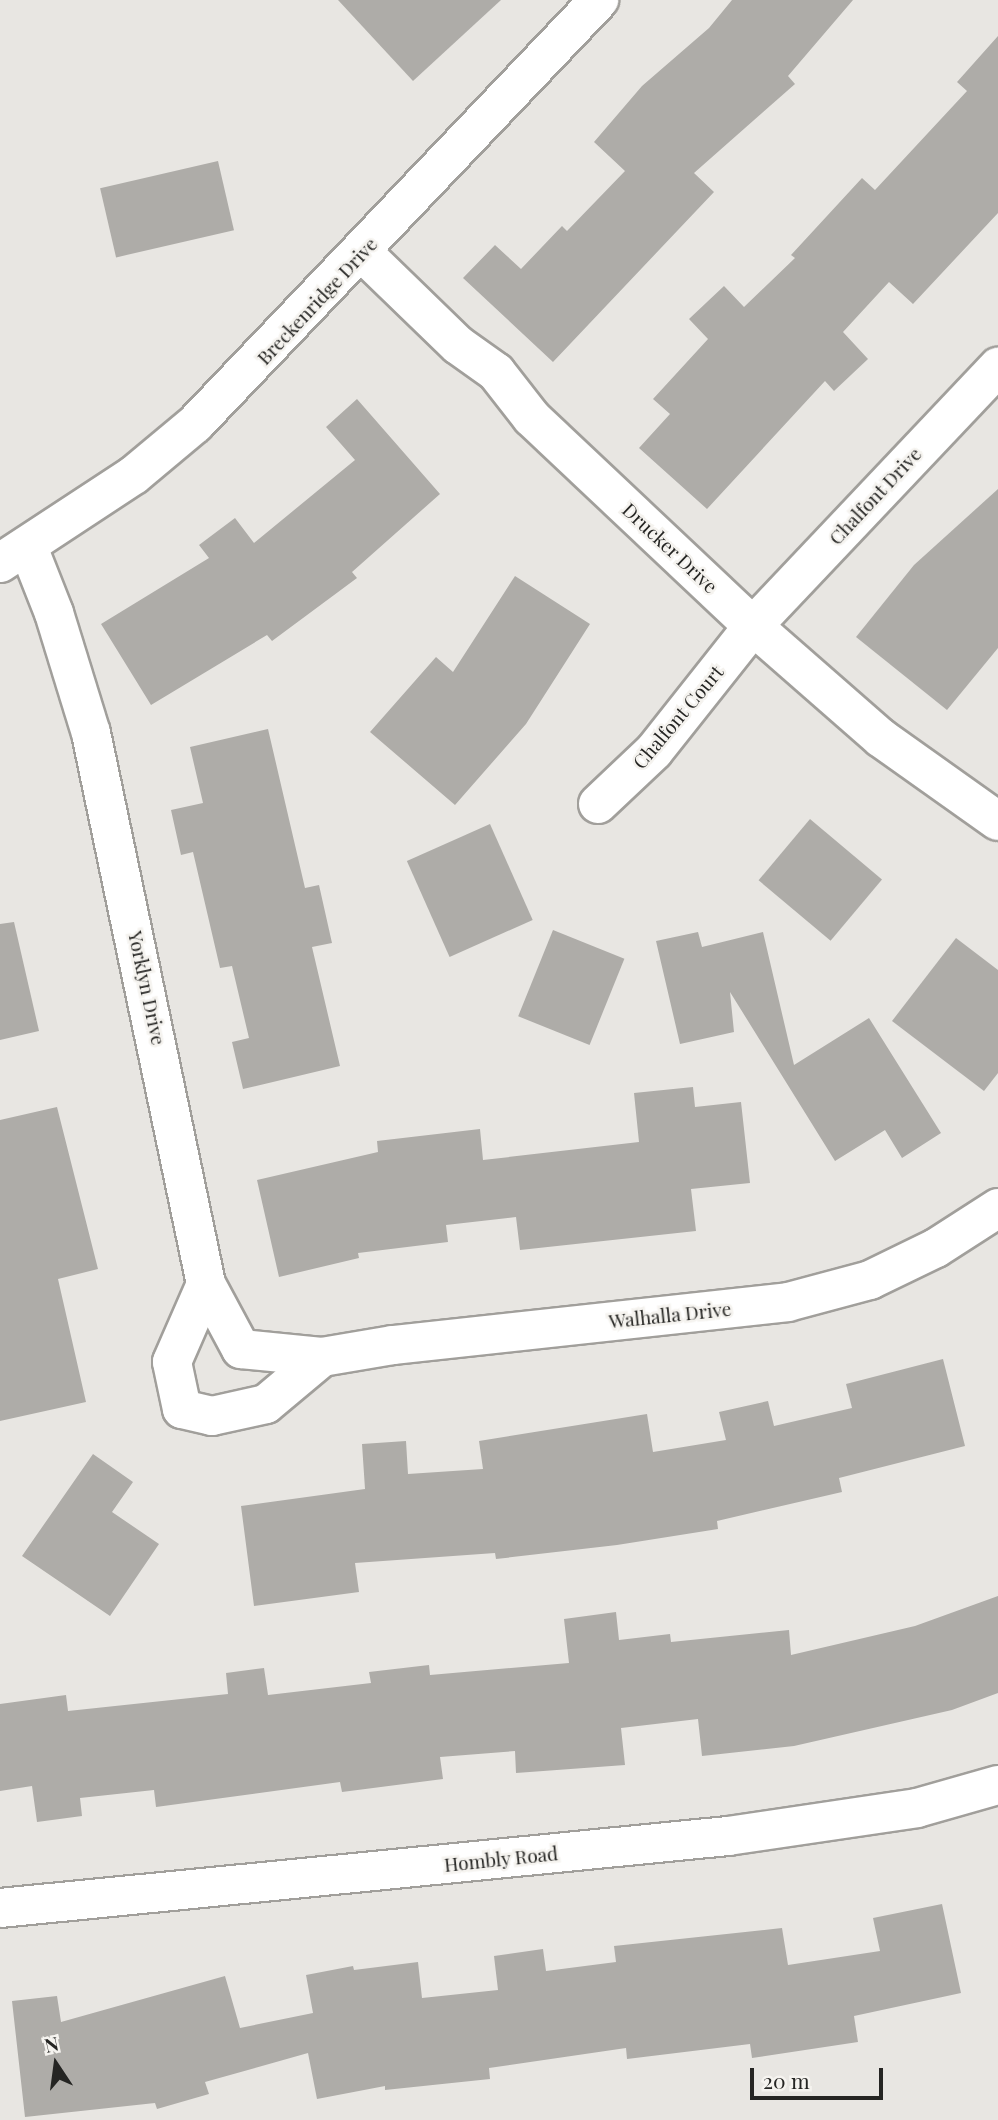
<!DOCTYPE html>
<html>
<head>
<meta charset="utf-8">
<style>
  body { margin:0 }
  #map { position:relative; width:998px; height:2120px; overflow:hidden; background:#e8e6e2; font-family:"Playfair Display",serif }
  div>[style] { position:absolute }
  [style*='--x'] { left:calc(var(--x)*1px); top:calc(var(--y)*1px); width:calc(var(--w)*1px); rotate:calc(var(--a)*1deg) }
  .building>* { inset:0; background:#aeaca8; transform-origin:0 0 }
  .roads { filter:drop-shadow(2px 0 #a19f9b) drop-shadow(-2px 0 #a19f9b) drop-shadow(0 2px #a19f9b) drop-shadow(0 -2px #a19f9b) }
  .minor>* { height:38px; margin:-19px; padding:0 19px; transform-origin:19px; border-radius:19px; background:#fff }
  span { translate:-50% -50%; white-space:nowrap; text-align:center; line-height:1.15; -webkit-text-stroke:5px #f5f3ef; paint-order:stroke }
  .street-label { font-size:19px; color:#252523 }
  .north { position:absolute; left:21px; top:2029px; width:70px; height:70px; -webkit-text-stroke:5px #f5f3ef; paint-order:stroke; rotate:347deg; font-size:19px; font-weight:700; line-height:28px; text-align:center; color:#252523 }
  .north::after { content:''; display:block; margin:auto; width:24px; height:32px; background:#252523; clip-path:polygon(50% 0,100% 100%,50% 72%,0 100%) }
  .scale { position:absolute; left:750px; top:2068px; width:133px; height:32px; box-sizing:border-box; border:4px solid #252523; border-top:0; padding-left:9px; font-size:21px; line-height:24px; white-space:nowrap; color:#252523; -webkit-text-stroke:5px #f5f3ef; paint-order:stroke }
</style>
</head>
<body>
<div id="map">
  <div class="building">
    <i style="clip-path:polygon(338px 0,501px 0,413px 81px)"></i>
    <i style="clip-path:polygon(732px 0,853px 0,788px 76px,795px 84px,694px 173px,714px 192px,553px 362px,463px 278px,495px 245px,521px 269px,562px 226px,567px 231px,625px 171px,594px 142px,642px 86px,709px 28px)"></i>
    <i style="clip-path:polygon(998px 36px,998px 213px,913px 304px,889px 282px,843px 332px,868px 359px,834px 391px,825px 381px,707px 509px,639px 448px,670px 414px,653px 399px,708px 339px,689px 319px,724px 286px,744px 307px,795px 258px,791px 255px,862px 178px,875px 190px,967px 91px,957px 82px)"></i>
    <i style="left:218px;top:161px;width:71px;height:121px;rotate:77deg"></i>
    <i style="clip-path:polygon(357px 399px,440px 494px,352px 572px,357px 578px,272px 641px,267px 635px,151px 705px,101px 624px,209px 558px,199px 545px,235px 518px,254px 543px,355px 460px,326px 427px)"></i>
    <i style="clip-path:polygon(998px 489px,998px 648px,947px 710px,856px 637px,914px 565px)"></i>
    <i style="clip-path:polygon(515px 576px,590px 624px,526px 724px,455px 805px,370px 732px,436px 657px,453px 672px)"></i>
    <i style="clip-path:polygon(268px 729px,305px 888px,319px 885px,332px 943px,312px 947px,340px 1066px,243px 1089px,232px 1042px,249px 1038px,232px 966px,220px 968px,193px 852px,181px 855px,171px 810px,203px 803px,190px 747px)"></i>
    <i style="left:810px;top:819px;width:94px;height:80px;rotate:40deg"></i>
    <i style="left:490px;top:824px;width:105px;height:91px;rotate:66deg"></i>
    <i style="clip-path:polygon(14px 922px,39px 1031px,0 1040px,0 924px)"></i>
    <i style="left:553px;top:930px;width:77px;height:93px;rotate:22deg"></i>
    <i style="clip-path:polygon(698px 932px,702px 947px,763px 932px,794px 1065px,869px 1018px,941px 1133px,902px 1158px,885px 1130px,835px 1161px,730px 992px,734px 1032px,680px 1044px,656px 941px)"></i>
    <i style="clip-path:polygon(956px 938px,998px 970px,998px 1073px,984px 1091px,892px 1021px)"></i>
    <i style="clip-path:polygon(693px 1087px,695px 1107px,741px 1102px,750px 1183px,691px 1189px,696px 1231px,520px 1250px,516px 1217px,446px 1225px,448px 1242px,358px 1253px,359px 1258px,279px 1277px,257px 1180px,378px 1152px,377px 1141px,480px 1129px,483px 1160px,639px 1142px,634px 1093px)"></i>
    <i style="clip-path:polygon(57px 1107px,98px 1269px,58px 1279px,86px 1402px,0 1421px,0 1120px)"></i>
    <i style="clip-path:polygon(943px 1359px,965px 1446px,839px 1478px,842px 1492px,717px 1521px,718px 1529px,617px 1545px,496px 1559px,495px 1553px,355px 1563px,359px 1592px,254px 1606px,241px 1506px,365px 1489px,362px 1444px,406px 1441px,408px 1474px,483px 1469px,479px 1441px,647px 1414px,653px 1452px,726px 1440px,719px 1412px,768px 1401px,774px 1426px,852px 1408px,846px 1384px)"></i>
    <i style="clip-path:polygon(93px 1454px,133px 1482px,112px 1512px,159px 1544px,110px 1616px,22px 1556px)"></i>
    <i style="clip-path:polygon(998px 1596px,998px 1693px,952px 1710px,794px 1746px,702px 1756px,698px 1719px,621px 1728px,625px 1765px,516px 1773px,515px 1751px,440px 1757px,443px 1779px,342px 1792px,340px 1782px,156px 1807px,154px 1790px,80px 1798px,82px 1816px,37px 1822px,32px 1786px,0 1791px,0 1704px,66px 1695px,68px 1711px,228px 1694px,226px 1673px,264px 1668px,268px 1695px,371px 1683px,369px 1672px,429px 1665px,430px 1675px,569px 1663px,564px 1619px,616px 1612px,619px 1640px,670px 1634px,671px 1642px,789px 1630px,791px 1655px,915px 1626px)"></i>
    <i style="clip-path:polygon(942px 1904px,961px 1993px,854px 2016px,858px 2042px,752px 2058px,750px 2044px,627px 2059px,626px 2048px,489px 2068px,490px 2079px,385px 2090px,385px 2086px,317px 2099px,308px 2053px,205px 2082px,209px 2094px,157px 2109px,155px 2103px,25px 2117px,12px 2001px,57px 1996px,61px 2022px,225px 1976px,240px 2028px,313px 2013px,306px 1975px,353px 1966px,354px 1970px,418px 1962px,422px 1998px,498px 1990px,494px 1956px,543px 1949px,546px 1971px,616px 1962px,614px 1946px,782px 1928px,788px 1965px,880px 1951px,873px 1918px)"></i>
  </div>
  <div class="roads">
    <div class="minor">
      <i style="--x:363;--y:253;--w:132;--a:44.1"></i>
      <i style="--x:458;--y:345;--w:47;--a:35.4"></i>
      <i style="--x:496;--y:372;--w:58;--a:52"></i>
      <i style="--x:532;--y:418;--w:303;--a:43.3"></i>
      <i style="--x:753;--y:626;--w:170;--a:41.2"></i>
      <i style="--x:881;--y:738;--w:143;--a:35.4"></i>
      <i style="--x:28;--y:547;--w:71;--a:68.5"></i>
      <i style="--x:54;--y:613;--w:126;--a:72.9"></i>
      <i style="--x:91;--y:733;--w:563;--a:78.21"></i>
      <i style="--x:206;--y:1284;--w:74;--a:61.7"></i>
      <i style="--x:241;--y:1349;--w:81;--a:5.6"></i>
      <i style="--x:322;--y:1357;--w:72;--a:-9.6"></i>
      <i style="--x:393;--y:1345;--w:397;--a:-6.2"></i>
      <i style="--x:788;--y:1302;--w:85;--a:-15"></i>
      <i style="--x:870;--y:1280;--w:73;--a:-25.9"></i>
      <i style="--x:936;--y:1248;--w:74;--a:-32.8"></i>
      <i style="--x:0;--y:563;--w:160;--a:-33.3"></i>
      <i style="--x:134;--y:475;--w:80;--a:-39.9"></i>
      <i style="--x:195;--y:424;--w:586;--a:-46.38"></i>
      <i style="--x:598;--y:804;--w:77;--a:-43.4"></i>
      <i style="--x:654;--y:751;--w:159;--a:-51.6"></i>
      <i style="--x:753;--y:626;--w:357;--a:-46.6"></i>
      <i style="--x:206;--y:1284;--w:85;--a:113.6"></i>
      <i style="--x:172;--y:1362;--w:48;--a:78"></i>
      <i style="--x:182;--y:1409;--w:31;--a:13"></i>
      <i style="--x:212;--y:1416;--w:55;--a:-12.5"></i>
      <i style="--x:266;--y:1404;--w:73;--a:-40"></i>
      <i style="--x:0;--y:1908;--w:732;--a:-5.65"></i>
      <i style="--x:728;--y:1836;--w:191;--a:-8.4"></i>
      <i style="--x:917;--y:1808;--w:84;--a:-15.9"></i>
    </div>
  </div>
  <div class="street-label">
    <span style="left:317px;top:301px;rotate:-47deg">Breckenridge Drive</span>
    <span style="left:875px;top:496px;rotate:-47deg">Chalfont Drive</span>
    <span style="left:670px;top:548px;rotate:43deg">Drucker Drive</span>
    <span style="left:678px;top:717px;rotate:-50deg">Chalfont Court</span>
    <span style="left:147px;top:988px;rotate:78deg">Yorklyn Drive</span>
    <span style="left:670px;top:1315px;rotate:-6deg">Walhalla Drive</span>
    <span style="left:501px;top:1859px;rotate:-6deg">Hombly Road</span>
  </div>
  <div class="north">N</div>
  <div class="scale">20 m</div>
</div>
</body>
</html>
